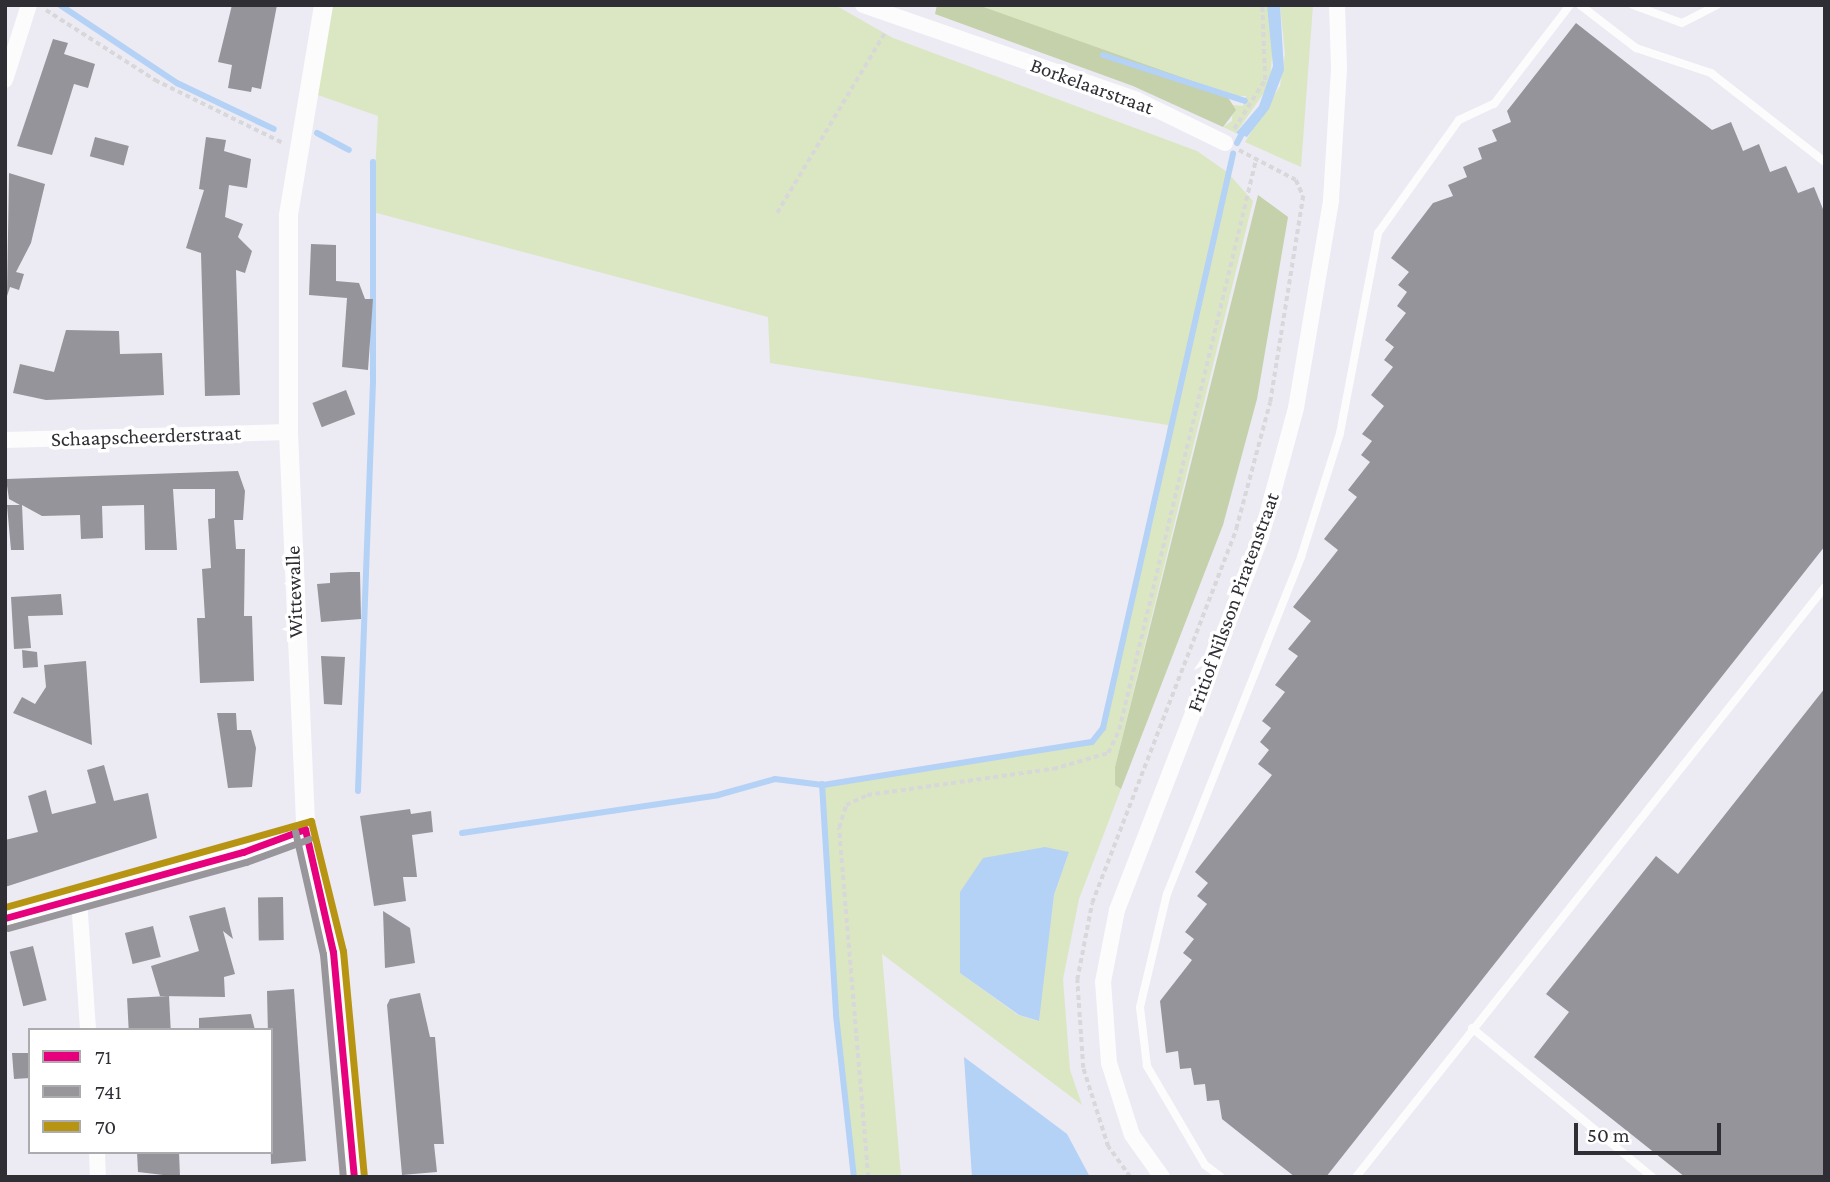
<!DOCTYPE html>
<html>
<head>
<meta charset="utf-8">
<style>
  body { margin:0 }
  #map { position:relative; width:1830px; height:1182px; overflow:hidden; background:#eceaf3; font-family:"Crimson Pro",serif }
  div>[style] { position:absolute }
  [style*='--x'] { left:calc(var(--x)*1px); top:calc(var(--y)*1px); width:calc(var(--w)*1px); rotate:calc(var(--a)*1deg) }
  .green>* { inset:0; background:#dbe7c2 }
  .forest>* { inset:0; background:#c4d1aa }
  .water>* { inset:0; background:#b4d1f6 }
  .stream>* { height:6px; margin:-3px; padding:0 3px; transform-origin:3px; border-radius:3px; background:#b4d1f6 }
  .building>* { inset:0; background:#95949a; transform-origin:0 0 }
  .path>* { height:3.5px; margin-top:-1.75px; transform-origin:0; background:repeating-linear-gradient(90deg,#d8d7da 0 5px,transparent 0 8.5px) }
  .service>* { height:8px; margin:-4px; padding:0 4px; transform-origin:4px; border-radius:4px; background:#fcfcfd }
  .minor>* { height:16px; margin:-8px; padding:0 8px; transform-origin:8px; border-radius:8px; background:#fcfcfd }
  .tertiary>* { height:19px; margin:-9.5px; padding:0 9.5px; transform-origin:9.5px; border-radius:9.5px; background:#fcfcfd }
  .bus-1>* { height:7px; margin:-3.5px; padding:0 3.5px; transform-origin:3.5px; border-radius:3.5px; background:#e6007e }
  .bus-2>* { height:7px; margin:-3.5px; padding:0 3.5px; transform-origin:3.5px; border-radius:3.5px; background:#98969a }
  .bus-3>* { height:7px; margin:-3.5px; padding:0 3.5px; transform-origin:3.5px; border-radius:3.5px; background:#b79513 }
  span { translate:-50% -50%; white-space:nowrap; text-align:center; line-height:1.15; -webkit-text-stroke:7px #fff; paint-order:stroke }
  .street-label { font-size:21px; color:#302e35 }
  .frame { position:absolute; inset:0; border:7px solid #302e35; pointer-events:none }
  .legend { position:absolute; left:28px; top:1028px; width:245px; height:126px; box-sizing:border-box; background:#fff; border:2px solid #acabae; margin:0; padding:9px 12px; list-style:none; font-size:21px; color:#302e35 }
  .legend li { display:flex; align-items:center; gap:14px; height:35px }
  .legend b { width:35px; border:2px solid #acabae }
  .scale { position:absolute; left:1574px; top:1123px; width:147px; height:32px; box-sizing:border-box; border:4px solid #302e35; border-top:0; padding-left:9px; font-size:21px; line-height:24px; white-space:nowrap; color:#302e35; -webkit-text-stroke:5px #fff; paint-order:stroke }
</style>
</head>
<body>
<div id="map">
  <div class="green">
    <i style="clip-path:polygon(evenodd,333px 5px,835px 5px,893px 38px,1197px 151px,1227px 172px,1253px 201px,1115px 767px,1115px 785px,1121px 789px,1079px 899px,1063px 979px,1070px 1070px,1082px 1105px,882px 954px,901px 1177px,854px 1177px,836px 1015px,822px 784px,1092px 742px,1103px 728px,1159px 495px,1168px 425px,770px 363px,768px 317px,373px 212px,378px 116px,315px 94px,333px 5px,1069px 852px,1054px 895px,1038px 1021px,1018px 1015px,960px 973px,1069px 852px)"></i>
    <i style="clip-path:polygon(978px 5px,1267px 5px,1273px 41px,1270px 84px,1236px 133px,1223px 127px,1232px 121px,1233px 105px,1243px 106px,1246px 96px,1227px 96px,1074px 44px)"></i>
    <i style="clip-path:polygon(1280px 5px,1313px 5px,1301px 167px,1245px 142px,1280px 86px,1285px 54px)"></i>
  </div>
  <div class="forest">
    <i style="clip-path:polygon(937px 5px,978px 5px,1206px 86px,1227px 96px,1236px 110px,1223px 127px,1133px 86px,935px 14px)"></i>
    <i style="clip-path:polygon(1258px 195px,1288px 217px,1257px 399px,1223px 525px,1121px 789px,1115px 785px,1115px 767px)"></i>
  </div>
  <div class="water">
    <i style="clip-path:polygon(1267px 5px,1280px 5px,1284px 70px,1269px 109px,1247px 137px,1236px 133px,1259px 106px,1273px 66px)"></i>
    <i style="clip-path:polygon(1045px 847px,1069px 852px,1054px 895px,1039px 1021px,1019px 1015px,960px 973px,960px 892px,983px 858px)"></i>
    <i style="clip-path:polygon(964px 1057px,1067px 1134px,1090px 1177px,972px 1177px)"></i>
  </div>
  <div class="stream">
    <i style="--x:60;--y:5;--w:141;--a:33.7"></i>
    <i style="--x:177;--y:83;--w:107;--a:25.4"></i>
    <i style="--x:1103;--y:55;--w:149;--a:17.9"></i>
    <i style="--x:317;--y:133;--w:36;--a:28"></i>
    <i style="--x:1237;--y:143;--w:15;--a:-62"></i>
    <i style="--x:822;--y:784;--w:231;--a:86.5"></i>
    <i style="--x:836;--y:1015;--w:163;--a:83.7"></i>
    <i style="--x:358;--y:791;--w:409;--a:-87.9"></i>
    <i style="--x:373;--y:382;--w:220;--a:-90"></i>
    <i style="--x:462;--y:833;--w:259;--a:-8.4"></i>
    <i style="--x:718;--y:795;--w:59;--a:-15.7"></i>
    <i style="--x:775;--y:779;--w:48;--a:7.1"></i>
    <i style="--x:823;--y:785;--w:272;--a:-9.1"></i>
    <i style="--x:1092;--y:742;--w:18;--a:-52"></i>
    <i style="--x:1103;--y:728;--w:589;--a:-77.24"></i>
  </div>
  <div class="building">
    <i style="clip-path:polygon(232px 5px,277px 5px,261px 89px,252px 87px,251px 92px,228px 88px,232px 65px,218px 62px)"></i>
    <i style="clip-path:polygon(1576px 23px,1712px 130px,1731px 122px,1743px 151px,1759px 144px,1770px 172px,1786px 166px,1798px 193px,1814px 187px,1825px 214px,1825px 546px,1326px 1177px,1295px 1177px,1222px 1119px,1219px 1100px,1207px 1101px,1205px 1084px,1194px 1085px,1191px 1068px,1180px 1069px,1178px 1051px,1166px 1053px,1160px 1001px,1192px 960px,1183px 953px,1194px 939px,1185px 932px,1207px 904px,1197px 896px,1208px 883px,1195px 872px,1272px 775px,1258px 764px,1269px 750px,1260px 742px,1271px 728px,1262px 721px,1285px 692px,1275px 685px,1298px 656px,1288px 649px,1311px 621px,1293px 607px,1338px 550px,1324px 539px,1357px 497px,1348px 490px,1370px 462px,1361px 455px,1372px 441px,1362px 434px,1384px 406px,1371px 395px,1393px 367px,1384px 360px,1394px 347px,1385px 340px,1406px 313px,1397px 306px,1407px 292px,1398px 285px,1409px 272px,1391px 258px,1433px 203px,1453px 196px,1448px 185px,1467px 177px,1463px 167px,1482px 159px,1478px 148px,1497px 141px,1492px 130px,1511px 122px,1507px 111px)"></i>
    <i style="clip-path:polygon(53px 39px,68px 43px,64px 54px,95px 64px,88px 88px,74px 84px,52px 155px,17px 146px)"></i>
    <i style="left:95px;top:137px;width:35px;height:20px;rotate:15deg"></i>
    <i style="clip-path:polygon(206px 137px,226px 140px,224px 151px,251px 159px,247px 188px,229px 185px,225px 217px,243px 224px,238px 237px,252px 251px,245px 273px,236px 270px,240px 395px,205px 396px,201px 253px,186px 248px,204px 190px,199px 189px)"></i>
    <i style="clip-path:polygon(9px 173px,45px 184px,31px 243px,16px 272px,24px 274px,19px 290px,10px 287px,7px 296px)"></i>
    <i style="clip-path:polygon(311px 244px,336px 245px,336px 281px,359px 283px,365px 299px,373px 299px,368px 370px,342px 367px,347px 298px,309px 295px)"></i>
    <i style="clip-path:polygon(66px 330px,119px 331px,120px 354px,162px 353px,164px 395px,46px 400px,13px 393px,20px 364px,54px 372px)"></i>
    <i style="left:346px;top:390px;width:26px;height:36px;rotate:69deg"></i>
    <i style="clip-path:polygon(238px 471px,245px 491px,243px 520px,234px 520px,236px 549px,245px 549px,244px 616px,252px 616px,254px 681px,200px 683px,197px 618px,205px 618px,202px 569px,211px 568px,208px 519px,215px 518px,215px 489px,173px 489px,177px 550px,145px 550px,144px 505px,102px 506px,103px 538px,81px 539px,80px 515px,42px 516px,22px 505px,24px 550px,11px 550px,7px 505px,20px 505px,9px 499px,6px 479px)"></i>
    <i style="clip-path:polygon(350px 572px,360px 572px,361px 619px,321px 622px,317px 584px,330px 583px,330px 573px)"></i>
    <i style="clip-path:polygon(61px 594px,63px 615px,28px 616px,31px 648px,14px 649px,11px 597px)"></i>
    <i style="clip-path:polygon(22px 650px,37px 652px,38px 667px,23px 668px)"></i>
    <i style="clip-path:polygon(321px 656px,345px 657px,342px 705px,324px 704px)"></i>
    <i style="clip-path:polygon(86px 661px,92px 745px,13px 713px,22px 697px,35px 704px,46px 687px,44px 665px)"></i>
    <i style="clip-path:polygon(1825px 688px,1825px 1177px,1685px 1177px,1534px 1057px,1569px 1012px,1546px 994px,1656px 856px,1678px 874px)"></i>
    <i style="clip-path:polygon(217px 713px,236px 713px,237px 730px,251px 730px,256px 748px,252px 787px,228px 788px)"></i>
    <i style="clip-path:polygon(104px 765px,114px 801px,148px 793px,157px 838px,5px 887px,5px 840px,38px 832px,28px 796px,46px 790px,52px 814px,96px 803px,87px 770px)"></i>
    <i style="clip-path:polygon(410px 809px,411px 814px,431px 811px,433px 832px,412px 835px,417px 877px,403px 877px,406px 901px,374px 906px,360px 816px)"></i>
    <i style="left:283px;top:897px;width:43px;height:25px;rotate:89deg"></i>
    <i style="clip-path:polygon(225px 907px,233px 939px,223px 931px,235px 974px,224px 977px,225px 997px,160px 996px,151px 966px,199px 951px,189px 916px)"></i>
    <i style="clip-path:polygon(383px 911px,410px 928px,415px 963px,385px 968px)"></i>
    <i style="left:153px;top:926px;width:32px;height:29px;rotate:76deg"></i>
    <i style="left:33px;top:946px;width:56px;height:24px;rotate:76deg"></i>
    <i style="clip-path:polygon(294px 989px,306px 1161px,271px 1164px,267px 991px)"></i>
    <i style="clip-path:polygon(420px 993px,430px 1037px,435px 1037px,444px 1144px,434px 1144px,437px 1172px,402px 1175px,387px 1005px,390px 999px)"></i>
    <i style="left:169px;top:996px;width:34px;height:42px;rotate:87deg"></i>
    <i style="clip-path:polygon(251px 1014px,255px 1030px,199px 1030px,199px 1018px)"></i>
    <i style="clip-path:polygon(12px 1053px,30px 1053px,30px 1078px,14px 1079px)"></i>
    <i style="clip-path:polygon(137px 1152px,179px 1152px,180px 1177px,138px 1172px)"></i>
  </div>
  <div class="path">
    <i style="--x:46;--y:10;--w:130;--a:32.7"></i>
    <i style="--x:155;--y:80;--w:143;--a:26.2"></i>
    <i style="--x:1234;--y:129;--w:58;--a:-57.7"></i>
    <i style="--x:1265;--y:80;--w:75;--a:-92.3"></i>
    <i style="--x:1239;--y:150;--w:64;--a:27.8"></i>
    <i style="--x:1296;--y:180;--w:17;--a:66"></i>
    <i style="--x:777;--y:213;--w:212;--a:-59.1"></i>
    <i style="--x:868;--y:1177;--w:350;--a:-94.8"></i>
    <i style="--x:839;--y:828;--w:24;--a:-73"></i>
    <i style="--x:846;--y:805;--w:23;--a:-25"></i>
    <i style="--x:867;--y:795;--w:188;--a:-8"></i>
    <i style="--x:1053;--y:769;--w:57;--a:-16.2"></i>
    <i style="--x:1108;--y:753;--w:25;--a:-64"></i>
    <i style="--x:1119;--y:730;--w:587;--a:-76.51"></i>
    <i style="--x:1130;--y:1177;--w:37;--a:-126"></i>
    <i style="--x:1108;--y:1147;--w:83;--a:-107.6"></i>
    <i style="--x:1083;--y:1068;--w:88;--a:-93.9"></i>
    <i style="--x:1077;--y:980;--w:78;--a:-79"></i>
    <i style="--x:1092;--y:903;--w:401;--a:-68.9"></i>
    <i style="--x:1236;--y:529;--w:131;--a:-75"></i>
    <i style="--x:1270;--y:402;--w:209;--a:-80.9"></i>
  </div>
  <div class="service">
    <i style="--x:1580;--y:5;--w:71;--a:37.5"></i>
    <i style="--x:1636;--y:48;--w:79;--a:18.4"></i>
    <i style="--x:1711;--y:73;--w:145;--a:38"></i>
    <i style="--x:1633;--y:5;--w:52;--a:20.2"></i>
    <i style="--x:1682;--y:23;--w:39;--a:-27"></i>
    <i style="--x:1472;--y:1028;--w:234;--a:39.6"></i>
    <i style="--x:1221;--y:1177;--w:20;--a:-143"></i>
    <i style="--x:1205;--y:1165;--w:115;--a:-120.4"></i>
    <i style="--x:1147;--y:1066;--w:59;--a:-96.8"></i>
    <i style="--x:1140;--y:1007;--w:116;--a:-76.6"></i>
    <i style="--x:1167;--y:894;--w:363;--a:-68.3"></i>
    <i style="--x:1301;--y:557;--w:130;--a:-72.5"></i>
    <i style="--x:1340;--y:433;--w:204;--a:-79.2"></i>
    <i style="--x:1378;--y:233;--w:139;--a:-54.4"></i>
    <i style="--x:1459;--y:120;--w:38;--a:-25"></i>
    <i style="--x:1494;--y:104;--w:125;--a:-52.5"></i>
    <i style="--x:1356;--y:1177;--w:754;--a:-51.52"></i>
  </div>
  <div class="minor">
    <i style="--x:863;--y:5;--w:290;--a:19.1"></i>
    <i style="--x:1137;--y:100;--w:98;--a:26"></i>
    <i style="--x:5;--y:80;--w:79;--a:-72.3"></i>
    <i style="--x:5;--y:440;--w:283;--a:-1.6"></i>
    <i style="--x:79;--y:900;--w:130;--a:86"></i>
    <i style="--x:5;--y:918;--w:247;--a:-15.5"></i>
    <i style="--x:243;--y:852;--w:66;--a:-20.4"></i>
    <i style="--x:97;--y:1152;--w:25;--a:88"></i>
    <i style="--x:1162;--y:1177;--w:52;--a:-125.5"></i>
    <i style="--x:1132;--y:1135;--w:76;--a:-107.7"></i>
    <i style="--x:1109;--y:1063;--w:81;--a:-94.2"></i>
    <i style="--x:1103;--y:982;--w:73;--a:-79"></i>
    <i style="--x:1117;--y:910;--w:400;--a:-68.9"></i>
    <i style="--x:1261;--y:537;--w:134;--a:-74.8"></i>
    <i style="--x:1296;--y:408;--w:211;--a:-80.4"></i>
    <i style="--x:1331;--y:200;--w:132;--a:-86.5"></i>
    <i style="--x:1339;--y:68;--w:63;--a:-91.8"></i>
  </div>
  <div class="tertiary">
    <i style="--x:323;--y:5;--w:213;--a:99.5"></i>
    <i style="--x:288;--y:215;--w:217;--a:90"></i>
    <i style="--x:288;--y:432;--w:397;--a:87.5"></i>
    <i style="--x:305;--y:829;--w:126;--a:77.2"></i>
    <i style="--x:333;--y:952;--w:226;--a:84.7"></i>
  </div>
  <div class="bus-1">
    <i style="--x:305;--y:829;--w:126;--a:77.2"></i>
    <i style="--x:333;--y:952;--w:226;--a:84.7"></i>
    <i style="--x:5;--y:918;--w:247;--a:-15.5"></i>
    <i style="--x:243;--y:852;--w:66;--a:-20.4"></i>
  </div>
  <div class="bus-2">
    <i style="--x:295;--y:831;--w:126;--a:77.2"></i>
    <i style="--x:323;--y:954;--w:224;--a:84.9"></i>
    <i style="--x:8;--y:928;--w:247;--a:-15.5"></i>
    <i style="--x:246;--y:862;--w:67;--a:-20.1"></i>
  </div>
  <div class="bus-3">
    <i style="--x:5;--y:907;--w:318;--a:-15.7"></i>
    <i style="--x:311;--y:821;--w:134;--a:76.2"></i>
    <i style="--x:343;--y:951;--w:226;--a:84.7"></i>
  </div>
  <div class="street-label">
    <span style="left:1092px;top:86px;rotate:20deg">Borkelaarstraat</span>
    <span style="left:146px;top:436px;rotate:-2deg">Schaapscheerderstraat</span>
    <span style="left:294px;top:592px;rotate:-92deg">Wittewalle</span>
    <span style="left:1233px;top:602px;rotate:-70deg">Fritiof Nilsson Piratenstraat</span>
  </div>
  <div class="frame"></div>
  <ul class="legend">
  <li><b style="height:9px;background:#e6007e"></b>71</li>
  <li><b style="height:9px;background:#98969a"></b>741</li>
  <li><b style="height:9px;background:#b79513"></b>70</li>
  </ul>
  <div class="scale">50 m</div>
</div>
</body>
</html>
